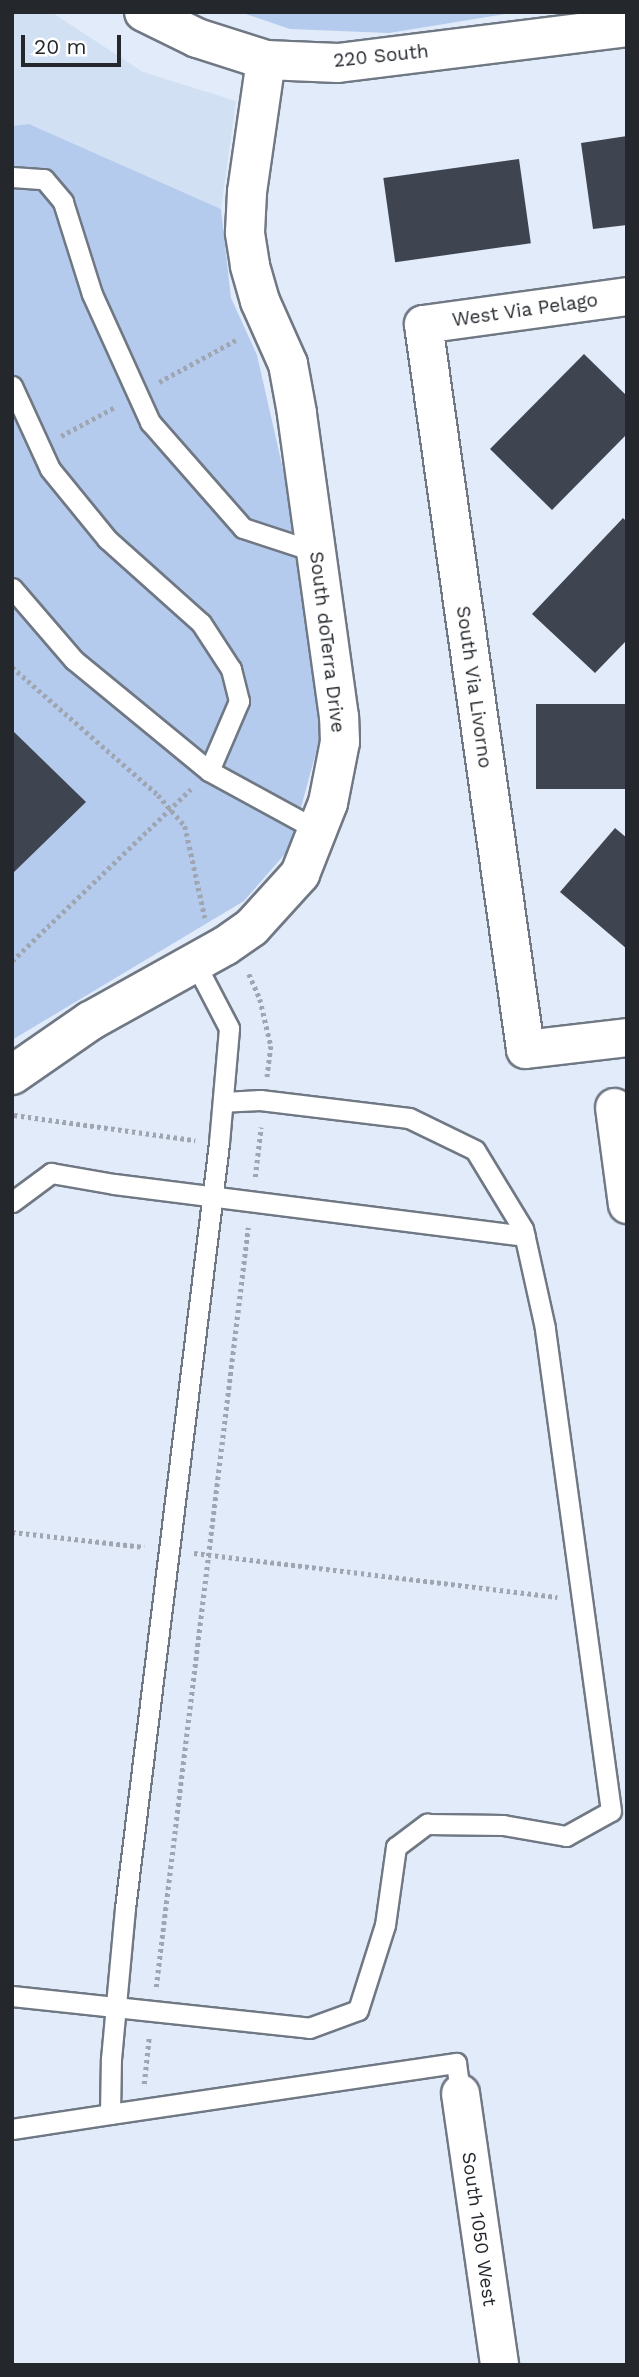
<!DOCTYPE html>
<html>
<head>
<meta charset="utf-8">
<style>
  body { margin:0 }
  #map { position:relative; width:639px; height:2377px; overflow:hidden; background:#e2ebf9; font-family:"Work Sans",sans-serif }
  div>[style] { position:absolute }
  [style*='--x'] { left:calc(var(--x)*1px); top:calc(var(--y)*1px); width:calc(var(--w)*1px); rotate:calc(var(--a)*1deg) }
  .built>* { inset:0; background:#d2e0f4 }
  .green>* { inset:0; background:#b5cbed }
  .building>* { inset:0; background:#3e4551; transform-origin:0 0 }
  .path>* { height:4.5px; margin-top:-2.25px; transform-origin:0; background:repeating-linear-gradient(90deg,#9fa6b1 0 3.5px,transparent 0 7px) }
  .roads { filter:drop-shadow(2px 0 #707884) drop-shadow(-2px 0 #707884) drop-shadow(0 2px #707884) drop-shadow(0 -2px #707884) }
  .lane>* { height:19px; margin:-9.5px; padding:0 9.5px; transform-origin:9.5px; border-radius:9.5px; background:#fff }
  .street>* { height:37px; margin:-18.5px; padding:0 18.5px; transform-origin:18.5px; border-radius:18.5px; background:#fff }
  .secondary>* { height:38px; margin:-19px; padding:0 19px; transform-origin:19px; border-radius:19px; background:#fff }
  span { translate:-50% -50%; white-space:nowrap; text-align:center; line-height:1.15; -webkit-text-stroke:7px #fff; paint-order:stroke }
  .street-label { font-size:19px; color:#24282d }
  .frame { position:absolute; inset:0; border:14px solid #24282d; pointer-events:none }
  .scale { position:absolute; left:21px; top:35px; width:100px; height:32px; box-sizing:border-box; border:4px solid #24282d; border-top:0; padding-left:9px; font-size:21px; line-height:24px; white-space:nowrap; color:#24282d; -webkit-text-stroke:5px #fff; paint-order:stroke }
</style>
</head>
<body>
<div id="map">
  <div class="built">
    <i style="clip-path:polygon(12px 12px,51px 12px,143px 72px,236px 101px,221px 209px,29px 124px,12px 126px)"></i>
  </div>
  <div class="green">
    <i style="clip-path:polygon(240px 12px,518px 12px,389px 33px,290px 29px)"></i>
    <i style="clip-path:polygon(29px 124px,221px 209px,231px 298px,257px 355px,295px 522px,321px 734px,290px 848px,244px 901px,12px 1040px,12px 126px)"></i>
  </div>
  <div class="building">
    <i style="clip-path:polygon(627px 136px,627px 225px,593px 229px,581px 143px)"></i>
    <i style="left:519px;top:159px;width:85px;height:137px;rotate:82deg"></i>
    <i style="clip-path:polygon(584px 354px,627px 396px,627px 434px,552px 510px,490px 449px)"></i>
    <i style="clip-path:polygon(623px 518px,627px 522px,627px 640px,595px 673px,532px 614px)"></i>
    <i style="left:627px;top:704px;width:85px;height:91px;rotate:90deg"></i>
    <i style="clip-path:polygon(12px 730px,86px 802px,12px 874px)"></i>
    <i style="clip-path:polygon(615px 828px,627px 838px,627px 949px,560px 892px)"></i>
  </div>
  <div class="path">
    <i style="--x:159;--y:382;--w:90;--a:-28.6"></i>
    <i style="--x:61;--y:436;--w:61;--a:-28.2"></i>
    <i style="--x:12;--y:667;--w:194;--a:41.2"></i>
    <i style="--x:158;--y:795;--w:41;--a:48.9"></i>
    <i style="--x:185;--y:826;--w:94;--a:77.7"></i>
    <i style="--x:12;--y:961;--w:248;--a:-43.9"></i>
    <i style="--x:249;--y:974;--w:27;--a:66"></i>
    <i style="--x:260;--y:999;--w:48;--a:76.8"></i>
    <i style="--x:271;--y:1046;--w:31;--a:97"></i>
    <i style="--x:14;--y:1115;--w:183;--a:7.9"></i>
    <i style="--x:255;--y:1177;--w:50;--a:-83.2"></i>
    <i style="--x:12;--y:1532;--w:133;--a:6.5"></i>
    <i style="--x:194;--y:1553;--w:366;--a:6.9"></i>
    <i style="--x:156;--y:1987;--w:765;--a:-83.09"></i>
    <i style="--x:144;--y:2084;--w:47;--a:-83.9"></i>
  </div>
  <div class="roads">
    <div class="lane">
      <i style="--x:12;--y:177;--w:32;--a:4"></i>
      <i style="--x:44;--y:179;--w:30;--a:50"></i>
      <i style="--x:63;--y:202;--w:96;--a:72.5"></i>
      <i style="--x:92;--y:294;--w:141;--a:65.6"></i>
      <i style="--x:150;--y:422;--w:141;--a:48.7"></i>
      <i style="--x:243;--y:528;--w:77;--a:18.2"></i>
      <i style="--x:12;--y:386;--w:91;--a:65.4"></i>
      <i style="--x:50;--y:469;--w:90;--a:50.8"></i>
      <i style="--x:107;--y:539;--w:126;--a:41.8"></i>
      <i style="--x:201;--y:623;--w:55;--a:56.9"></i>
      <i style="--x:231;--y:669;--w:33;--a:76"></i>
      <i style="--x:239;--y:701;--w:76;--a:113.2"></i>
      <i style="--x:12;--y:588;--w:95;--a:49.3"></i>
      <i style="--x:74;--y:660;--w:175;--a:39.4"></i>
      <i style="--x:209;--y:771;--w:125;--a:28.6"></i>
      <i style="--x:12;--y:1202;--w:49;--a:-36.6"></i>
      <i style="--x:51;--y:1173;--w:64;--a:9.9"></i>
      <i style="--x:114;--y:1184;--w:414;--a:7.2"></i>
      <i style="--x:12;--y:1996;--w:299;--a:6.1"></i>
      <i style="--x:309;--y:2028;--w:52;--a:-20.2"></i>
      <i style="--x:358;--y:2010;--w:89;--a:-72.4"></i>
      <i style="--x:385;--y:1925;--w:79;--a:-82"></i>
      <i style="--x:396;--y:1847;--w:39;--a:-37"></i>
      <i style="--x:427;--y:1824;--w:76;--a:0.8"></i>
      <i style="--x:503;--y:1825;--w:64;--a:9.9"></i>
      <i style="--x:566;--y:1836;--w:51;--a:-29.1"></i>
      <i style="--x:611;--y:1811;--w:487;--a:-97.8"></i>
      <i style="--x:545;--y:1328;--w:101;--a:-102.5"></i>
      <i style="--x:523;--y:1229;--w:92;--a:-121.3"></i>
      <i style="--x:475;--y:1150;--w:73;--a:-154.1"></i>
      <i style="--x:409;--y:1118;--w:150;--a:-173.1"></i>
      <i style="--x:260;--y:1100;--w:36;--a:177"></i>
      <i style="--x:110;--y:2114;--w:350;--a:-8.4"></i>
      <i style="--x:456;--y:2063;--w:30;--a:82"></i>
      <i style="--x:12;--y:2129;--w:99;--a:-8.7"></i>
      <i style="--x:110;--y:2114;--w:55;--a:-89"></i>
      <i style="--x:111;--y:2059;--w:152;--a:-84.7"></i>
      <i style="--x:125;--y:1908;--w:771;--a:-82.99"></i>
      <i style="--x:219;--y:1143;--w:115;--a:-85"></i>
      <i style="--x:229;--y:1028;--w:76;--a:-117.6"></i>
    </div>
    <div class="street">
      <i style="--x:627;--y:296;--w:206;--a:172.2"></i>
      <i style="--x:423;--y:324;--w:732;--a:81.99"></i>
      <i style="--x:525;--y:1049;--w:103;--a:-6.7"></i>
      <i style="--x:614;--y:1107;--w:98;--a:82.4"></i>
      <i style="--x:460;--y:2093;--w:275;--a:81.8"></i>
    </div>
    <div class="secondary">
      <i style="--x:144;--y:12;--w:59;--a:26.1"></i>
      <i style="--x:197;--y:38;--w:72;--a:17.7"></i>
      <i style="--x:266;--y:60;--w:72;--a:2.4"></i>
      <i style="--x:338;--y:63;--w:291;--a:-7.1"></i>
      <i style="--x:12;--y:1075;--w:95;--a:-34.7"></i>
      <i style="--x:90;--y:1021;--w:154;--a:-29.1"></i>
      <i style="--x:225;--y:946;--w:33;--a:-35"></i>
      <i style="--x:252;--y:927;--w:72;--a:-47.8"></i>
      <i style="--x:300;--y:874;--w:76;--a:-68.5"></i>
      <i style="--x:328;--y:803;--w:62;--a:-78.9"></i>
      <i style="--x:340;--y:742;--w:25;--a:-92"></i>
      <i style="--x:339;--y:717;--w:307;--a:-97.9"></i>
      <i style="--x:297;--y:413;--w:50;--a:-100.4"></i>
      <i style="--x:288;--y:364;--w:69;--a:-114"></i>
      <i style="--x:260;--y:301;--w:37;--a:-106"></i>
      <i style="--x:250;--y:265;--w:33;--a:-99"></i>
      <i style="--x:245;--y:232;--w:40;--a:-87.1"></i>
      <i style="--x:247;--y:192;--w:133;--a:-81.8"></i>
    </div>
  </div>
  <div class="street-label">
    <span style="left:381px;top:56px;rotate:-6deg">220 South</span>
    <span style="left:525px;top:310px;rotate:-8deg">West Via Pelago</span>
    <span style="left:327px;top:642px;rotate:83deg">South doTerra Drive</span>
    <span style="left:474px;top:687px;rotate:82deg">South Via Livorno</span>
    <span style="left:479px;top:2229px;rotate:82deg">South 1050 West</span>
  </div>
  <div class="frame"></div>
  <div class="scale">20 m</div>
</div>
</body>
</html>
